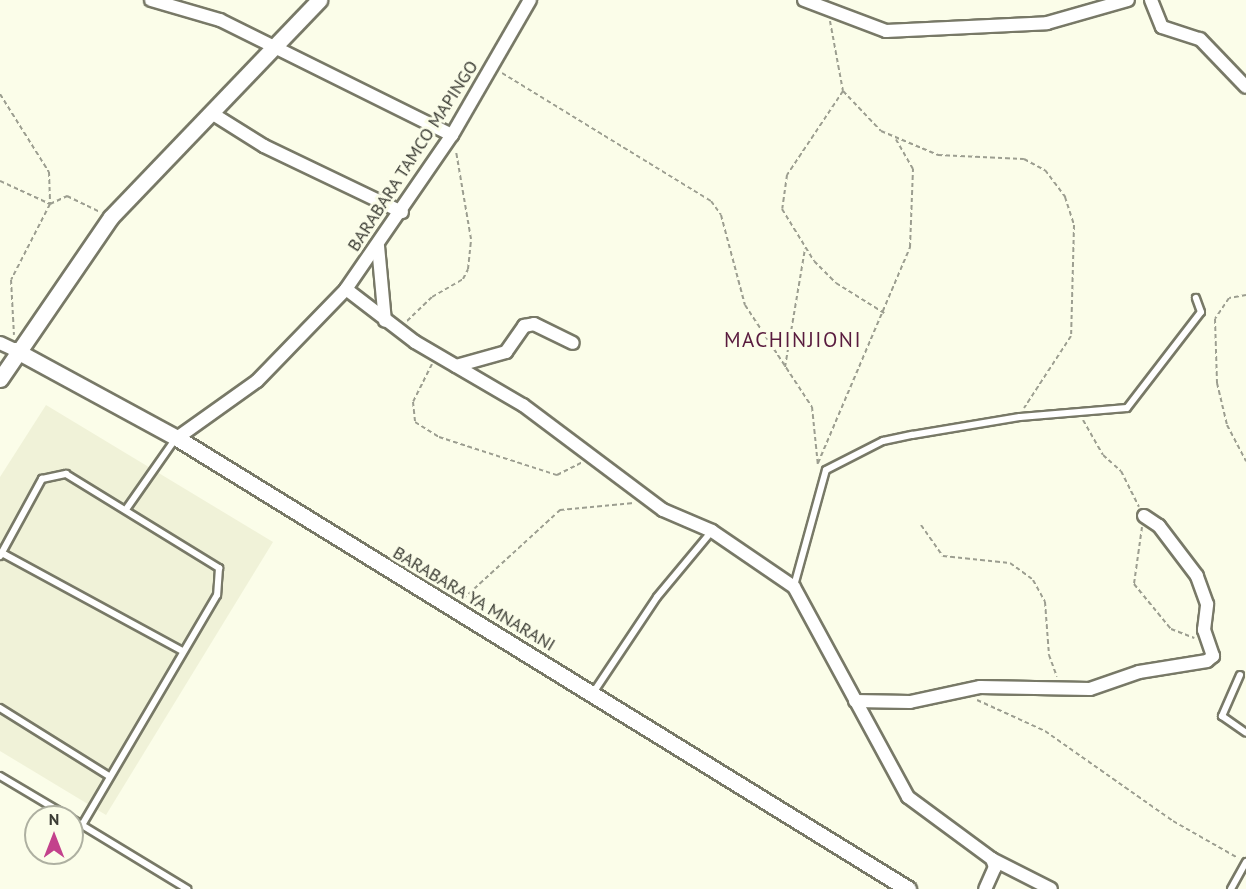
<!DOCTYPE html>
<html>
<head>
<meta charset="utf-8">
<style>
  body { margin:0 }
  #map { position:relative; width:1246px; height:889px; overflow:hidden; background:#fbfde9; font-family:"PT Sans",sans-serif }
  div>[style] { position:absolute }
  [style*='--x'] { left:calc(var(--x)*1px); top:calc(var(--y)*1px); width:calc(var(--w)*1px); rotate:calc(var(--a)*1deg) }
  .built>* { inset:0; background:#f0f2d8 }
  .path>* { height:2px; margin-top:-1px; transform-origin:0; background:repeating-linear-gradient(90deg,#9c9e90 0 4.5px,transparent 0 7.5px) }
  .roads { filter:drop-shadow(2px 0 #787967) drop-shadow(-2px 0 #787967) drop-shadow(0 2px #787967) drop-shadow(0 -2px #787967) }
  .service>* { height:6px; margin:-3px; padding:0 3px; transform-origin:3px; border-radius:3px; background:#fff }
  .minor>* { height:12px; margin:-6px; padding:0 6px; transform-origin:6px; border-radius:6px; background:#fff }
  .tertiary>* { height:15px; margin:-7.5px; padding:0 7.5px; transform-origin:7.5px; border-radius:7.5px; background:#fff }
  span { translate:-50% -50%; white-space:nowrap; text-align:center; line-height:1.15; -webkit-text-stroke:6px #fbfde9; paint-order:stroke }
  .street-label { font-size:18px; color:#3b3c34 }
  .quarter-label { font-size:21px; color:#591b3e; letter-spacing:1.5px }
  .north { position:absolute; left:24px; top:805px; width:60px; height:60px; box-sizing:border-box; background:#fbfde9; border:2px solid #aeb0a1; border-radius:50%; rotate:0deg; font-size:16px; font-weight:700; line-height:24px; text-align:center; color:#3b3c34 }
  .north::after { content:''; display:block; margin:auto; width:21px; height:27px; background:#c3428c; clip-path:polygon(50% 0,100% 100%,50% 72%,0 100%) }
</style>
</head>
<body>
<div id="map">
  <div class="built">
    <i style="clip-path:polygon(46px 405px,273px 542px,106px 815px,0 751px,0 477px)"></i>
  </div>
  <div class="path">
    <i style="--x:830;--y:21;--w:71;--a:79.5"></i>
    <i style="--x:843;--y:91;--w:55;--a:46.5"></i>
    <i style="--x:881;--y:131;--w:62;--a:22.8"></i>
    <i style="--x:938;--y:155;--w:86;--a:2.7"></i>
    <i style="--x:1024;--y:159;--w:24;--a:28"></i>
    <i style="--x:1045;--y:170;--w:34;--a:53"></i>
    <i style="--x:1065;--y:197;--w:29;--a:72"></i>
    <i style="--x:1074;--y:225;--w:111;--a:91.5"></i>
    <i style="--x:1071;--y:336;--w:86;--a:123.1"></i>
    <i style="--x:502;--y:73;--w:245;--a:31.5"></i>
    <i style="--x:711;--y:201;--w:17;--a:54"></i>
    <i style="--x:721;--y:215;--w:93;--a:75.1"></i>
    <i style="--x:745;--y:305;--w:122;--a:56.7"></i>
    <i style="--x:812;--y:407;--w:59;--a:84.2"></i>
    <i style="--x:843;--y:91;--w:101;--a:123.7"></i>
    <i style="--x:787;--y:175;--w:34;--a:98"></i>
    <i style="--x:782;--y:209;--w:61;--a:58.4"></i>
    <i style="--x:814;--y:261;--w:31;--a:45"></i>
    <i style="--x:836;--y:283;--w:57;--a:32"></i>
    <i style="--x:0;--y:94;--w:92;--a:57.9"></i>
    <i style="--x:49;--y:172;--w:32;--a:88"></i>
    <i style="--x:50;--y:204;--w:85;--a:117.2"></i>
    <i style="--x:11;--y:280;--w:55;--a:86.9"></i>
    <i style="--x:0;--y:181;--w:55;--a:24.7"></i>
    <i style="--x:50;--y:204;--w:19;--a:-25"></i>
    <i style="--x:67;--y:196;--w:37;--a:26"></i>
    <i style="--x:1246;--y:295;--w:17;--a:170"></i>
    <i style="--x:1229;--y:298;--w:25;--a:124"></i>
    <i style="--x:1215;--y:319;--w:64;--a:88.2"></i>
    <i style="--x:1217;--y:383;--w:43;--a:76.6"></i>
    <i style="--x:1227;--y:425;--w:41;--a:62.2"></i>
    <i style="--x:407;--y:321;--w:35;--a:-44"></i>
    <i style="--x:432;--y:297;--w:36;--a:-30"></i>
    <i style="--x:463;--y:279;--w:11;--a:-63"></i>
    <i style="--x:468;--y:269;--w:30;--a:-84"></i>
    <i style="--x:471;--y:239;--w:89;--a:-99.7"></i>
    <i style="--x:432;--y:364;--w:42;--a:116.6"></i>
    <i style="--x:413;--y:402;--w:20;--a:84"></i>
    <i style="--x:415;--y:422;--w:28;--a:32"></i>
    <i style="--x:439;--y:437;--w:124;--a:17.9"></i>
    <i style="--x:557;--y:475;--w:28;--a:-27"></i>
    <i style="--x:785;--y:367;--w:120;--a:-80.4"></i>
    <i style="--x:1083;--y:420;--w:40;--a:60.3"></i>
    <i style="--x:1103;--y:455;--w:24;--a:42"></i>
    <i style="--x:1121;--y:471;--w:40;--a:63.4"></i>
    <i style="--x:818;--y:463;--w:235;--a:-66.9"></i>
    <i style="--x:910;--y:247;--w:78;--a:-87.8"></i>
    <i style="--x:913;--y:169;--w:34;--a:-120"></i>
    <i style="--x:921;--y:525;--w:38;--a:55"></i>
    <i style="--x:943;--y:556;--w:67;--a:6"></i>
    <i style="--x:1010;--y:563;--w:29;--a:36"></i>
    <i style="--x:1033;--y:580;--w:25;--a:61"></i>
    <i style="--x:1045;--y:602;--w:53;--a:85.7"></i>
    <i style="--x:1049;--y:655;--w:23;--a:70"></i>
    <i style="--x:1142;--y:527;--w:58;--a:98"></i>
    <i style="--x:1134;--y:584;--w:58;--a:50.6"></i>
    <i style="--x:1171;--y:629;--w:25;--a:21"></i>
    <i style="--x:463;--y:599;--w:132;--a:-42.5"></i>
    <i style="--x:560;--y:510;--w:74;--a:-5.4"></i>
    <i style="--x:977;--y:700;--w:75;--a:24.5"></i>
    <i style="--x:1045;--y:731;--w:156;--a:35.1"></i>
    <i style="--x:1173;--y:821;--w:75;--a:29.6"></i>
  </div>
  <div class="roads">
    <div class="service">
      <i style="--x:127;--y:508;--w:85;--a:-55"></i>
      <i style="--x:2;--y:553;--w:204;--a:28.5"></i>
      <i style="--x:0;--y:556;--w:88;--a:-61.4"></i>
      <i style="--x:42;--y:479;--w:25;--a:-12"></i>
      <i style="--x:66;--y:474;--w:180;--a:31.6"></i>
      <i style="--x:219;--y:568;--w:27;--a:94"></i>
      <i style="--x:217;--y:595;--w:267;--a:120.4"></i>
      <i style="--x:794;--y:586;--w:120;--a:-74.6"></i>
      <i style="--x:826;--y:470;--w:64;--a:-27"></i>
      <i style="--x:883;--y:441;--w:30;--a:-12"></i>
      <i style="--x:912;--y:435;--w:109;--a:-9.5"></i>
      <i style="--x:1020;--y:417;--w:107;--a:-4.8"></i>
      <i style="--x:1127;--y:408;--w:121;--a:-52.4"></i>
      <i style="--x:1201;--y:312;--w:15;--a:-110"></i>
      <i style="--x:1240;--y:675;--w:45;--a:113.7"></i>
      <i style="--x:1222;--y:716;--w:29;--a:35"></i>
      <i style="--x:593;--y:693;--w:115;--a:-56.3"></i>
      <i style="--x:657;--y:597;--w:86;--a:-50.2"></i>
      <i style="--x:0;--y:708;--w:128;--a:32"></i>
      <i style="--x:0;--y:776;--w:80;--a:30.7"></i>
      <i style="--x:72;--y:819;--w:135;--a:31.3"></i>
      <i style="--x:1231;--y:889;--w:31;--a:-61"></i>
    </div>
    <div class="minor">
      <i style="--x:151;--y:0;--w:72;--a:16.2"></i>
      <i style="--x:220;--y:20;--w:259;--a:26.4"></i>
      <i style="--x:804;--y:0;--w:88;--a:20.7"></i>
      <i style="--x:886;--y:31;--w:161;--a:-2.8"></i>
      <i style="--x:1047;--y:23;--w:84;--a:-15.9"></i>
      <i style="--x:1151;--y:0;--w:29;--a:68"></i>
      <i style="--x:1162;--y:27;--w:40;--a:18"></i>
      <i style="--x:1200;--y:39;--w:66;--a:46.2"></i>
      <i style="--x:213;--y:114;--w:60;--a:32.1"></i>
      <i style="--x:264;--y:146;--w:153;--a:25.6"></i>
      <i style="--x:378;--y:246;--w:75;--a:84.7"></i>
      <i style="--x:346;--y:289;--w:87;--a:37.5"></i>
      <i style="--x:415;--y:342;--w:125;--a:30.3"></i>
      <i style="--x:523;--y:405;--w:175;--a:36.9"></i>
      <i style="--x:663;--y:510;--w:53;--a:23.2"></i>
      <i style="--x:712;--y:531;--w:99;--a:34.3"></i>
      <i style="--x:794;--y:587;--w:239;--a:61.5"></i>
      <i style="--x:908;--y:797;--w:104;--a:36.4"></i>
      <i style="--x:992;--y:859;--w:9;--a:69"></i>
      <i style="--x:995;--y:867;--w:24;--a:114"></i>
      <i style="--x:0;--y:343;--w:17;--a:25"></i>
      <i style="--x:456;--y:366;--w:52;--a:-15.6"></i>
      <i style="--x:506;--y:352;--w:32;--a:-55"></i>
      <i style="--x:524;--y:326;--w:10;--a:-11"></i>
      <i style="--x:534;--y:324;--w:43;--a:26"></i>
      <i style="--x:177;--y:438;--w:98;--a:-35.5"></i>
      <i style="--x:257;--y:381;--w:128;--a:-45.9"></i>
      <i style="--x:346;--y:289;--w:187;--a:-55.5"></i>
      <i style="--x:452;--y:135;--w:156;--a:-60"></i>
      <i style="--x:855;--y:701;--w:55;--a:1"></i>
      <i style="--x:910;--y:702;--w:72;--a:-12.1"></i>
      <i style="--x:980;--y:687;--w:110;--a:1"></i>
      <i style="--x:1090;--y:689;--w:52;--a:-19.1"></i>
      <i style="--x:1139;--y:672;--w:69;--a:-9.2"></i>
      <i style="--x:1207;--y:661;--w:8;--a:-40"></i>
      <i style="--x:1213;--y:656;--w:28;--a:-109"></i>
      <i style="--x:1204;--y:630;--w:26;--a:-83"></i>
      <i style="--x:1207;--y:604;--w:30;--a:-110"></i>
      <i style="--x:1197;--y:576;--w:63;--a:-127.2"></i>
      <i style="--x:1159;--y:526;--w:18;--a:-146"></i>
      <i style="--x:992;--y:859;--w:66;--a:27"></i>
    </div>
    <div class="tertiary">
      <i style="--x:15;--y:350;--w:184;--a:28.5"></i>
      <i style="--x:177;--y:438;--w:859;--a:31.67"></i>
      <i style="--x:0;--y:379;--w:196;--a:-55.6"></i>
      <i style="--x:111;--y:217;--w:301;--a:-46.2"></i>
    </div>
  </div>
  <div class="street-label">
    <span style="left:413px;top:156px;rotate:-57deg">BARABARA TAMCO MAPINGO</span>
    <span style="left:474px;top:599px;rotate:31deg">BARABARA YA MNARANI</span>
  </div>
  <div class="quarter-label">
    <span style="left:793px;top:340px">MACHINJIONI</span>
  </div>
  <div class="north">N</div>
</div>
</body>
</html>
